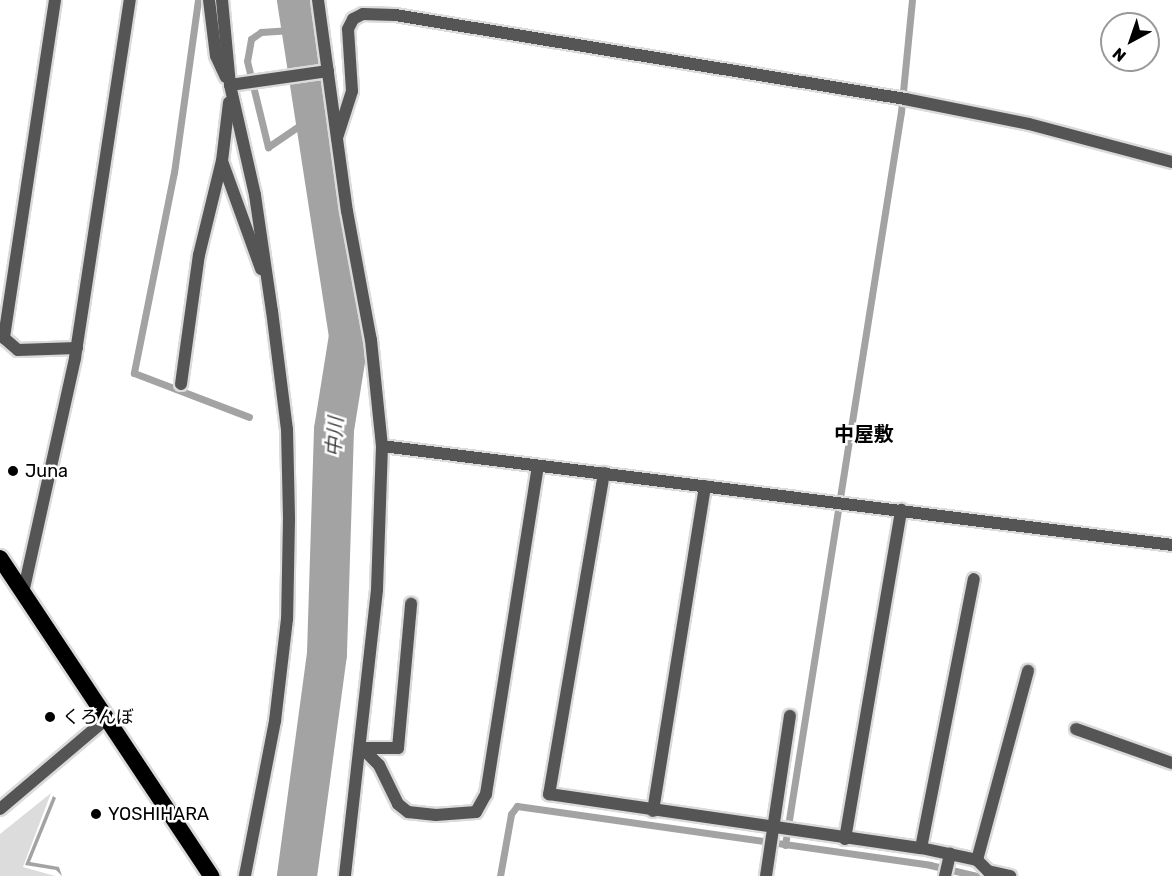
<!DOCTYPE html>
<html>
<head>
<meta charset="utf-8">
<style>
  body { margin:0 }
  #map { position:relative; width:1172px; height:876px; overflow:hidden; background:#fff; font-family:Rubik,"Noto Sans JP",sans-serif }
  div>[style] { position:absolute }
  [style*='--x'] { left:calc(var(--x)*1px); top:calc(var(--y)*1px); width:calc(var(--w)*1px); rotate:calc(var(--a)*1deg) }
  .green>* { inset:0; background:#dcdcdc }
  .water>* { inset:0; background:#a3a3a3 }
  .stream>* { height:7px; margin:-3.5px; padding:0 3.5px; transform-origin:3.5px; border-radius:3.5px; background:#a3a3a3 }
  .river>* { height:40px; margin:-20px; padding:0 20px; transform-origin:20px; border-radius:20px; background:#a3a3a3 }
  .roads { filter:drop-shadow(2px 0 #dbdbdb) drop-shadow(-2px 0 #dbdbdb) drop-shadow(0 2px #dbdbdb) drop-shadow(0 -2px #dbdbdb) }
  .minor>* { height:12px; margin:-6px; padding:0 6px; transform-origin:6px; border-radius:6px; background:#555 }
  .trunk>* { height:16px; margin:-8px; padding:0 8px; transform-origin:8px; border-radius:8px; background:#000 }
  .dots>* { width:16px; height:16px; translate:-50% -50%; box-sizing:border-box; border:3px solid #fff; border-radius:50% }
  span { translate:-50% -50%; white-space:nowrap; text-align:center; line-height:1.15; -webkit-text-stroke:5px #fff; paint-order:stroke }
  .poi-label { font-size:18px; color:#000 }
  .left { translate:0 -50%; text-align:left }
  .neighbourhood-label { font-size:20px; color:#000; font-weight:700 }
  .water-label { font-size:20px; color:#444; font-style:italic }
  .north { position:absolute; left:1100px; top:12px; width:60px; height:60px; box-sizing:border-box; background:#fff; border:2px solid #999; border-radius:50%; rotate:220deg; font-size:16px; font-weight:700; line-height:24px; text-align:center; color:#000 }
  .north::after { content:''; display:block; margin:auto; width:21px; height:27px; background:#000; clip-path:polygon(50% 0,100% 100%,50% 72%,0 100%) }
</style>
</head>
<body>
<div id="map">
  <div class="green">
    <i style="clip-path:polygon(51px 793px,23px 867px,55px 876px,0 876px,0 834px)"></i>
  </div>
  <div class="water">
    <i style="clip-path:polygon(53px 796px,56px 798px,30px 862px,59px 867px,62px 876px,56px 870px,25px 865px)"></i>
  </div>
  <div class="stream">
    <i style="--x:198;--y:0;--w:174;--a:97.9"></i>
    <i style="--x:174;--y:172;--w:205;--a:101.3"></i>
    <i style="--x:134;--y:373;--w:123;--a:20.9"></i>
    <i style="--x:299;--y:21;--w:12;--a:132"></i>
    <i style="--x:291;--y:30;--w:30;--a:176"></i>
    <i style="--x:261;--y:32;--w:12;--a:145"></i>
    <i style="--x:251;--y:39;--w:22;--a:100"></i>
    <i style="--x:247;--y:61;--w:89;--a:76.3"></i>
    <i style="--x:268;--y:147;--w:42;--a:-34.4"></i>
    <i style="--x:303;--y:123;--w:16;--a:43"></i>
    <i style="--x:785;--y:845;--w:742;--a:-81.01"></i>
    <i style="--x:901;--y:112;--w:113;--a:-84.4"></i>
    <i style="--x:500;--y:876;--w:63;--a:-79.9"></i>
    <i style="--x:511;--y:814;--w:10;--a:-53"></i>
    <i style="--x:517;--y:806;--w:417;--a:8.1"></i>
    <i style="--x:930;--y:865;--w:48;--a:13.2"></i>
  </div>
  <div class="river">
    <i style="--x:297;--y:0;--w:340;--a:81.2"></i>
    <i style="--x:349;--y:336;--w:95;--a:99.1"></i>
    <i style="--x:334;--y:430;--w:224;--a:91.8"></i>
    <i style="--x:327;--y:654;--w:224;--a:97.7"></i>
  </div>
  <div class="roads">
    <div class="minor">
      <i style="--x:55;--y:0;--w:342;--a:98.6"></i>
      <i style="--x:4;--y:338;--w:18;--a:41"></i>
      <i style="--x:18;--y:350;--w:59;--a:-1.9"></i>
      <i style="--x:209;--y:0;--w:56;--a:82.9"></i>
      <i style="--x:216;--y:56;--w:23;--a:65"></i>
      <i style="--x:222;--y:0;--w:85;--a:84.6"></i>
      <i style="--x:230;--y:85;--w:113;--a:77.2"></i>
      <i style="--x:255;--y:195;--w:117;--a:81.7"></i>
      <i style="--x:272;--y:311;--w:119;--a:82.8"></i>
      <i style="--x:287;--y:429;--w:90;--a:88.7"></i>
      <i style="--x:289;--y:519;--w:100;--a:91.1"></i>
      <i style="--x:287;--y:619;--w:103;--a:96.7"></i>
      <i style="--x:275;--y:721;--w:158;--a:101"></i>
      <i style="--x:318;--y:0;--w:213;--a:82.2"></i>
      <i style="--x:347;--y:211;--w:131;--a:79.5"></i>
      <i style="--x:371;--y:340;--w:107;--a:84.1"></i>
      <i style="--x:382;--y:446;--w:144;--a:92"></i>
      <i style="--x:377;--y:590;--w:288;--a:96.4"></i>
      <i style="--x:230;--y:85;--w:99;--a:-8.1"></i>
      <i style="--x:337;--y:138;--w:49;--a:-72.3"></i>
      <i style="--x:352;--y:91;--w:62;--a:-93.7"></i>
      <i style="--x:348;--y:29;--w:11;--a:-63"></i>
      <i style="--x:353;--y:19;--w:11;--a:-27"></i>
      <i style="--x:363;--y:14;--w:32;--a:2"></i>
      <i style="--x:395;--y:15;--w:517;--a:9.35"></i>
      <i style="--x:905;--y:99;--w:126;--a:11.4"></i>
      <i style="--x:1029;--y:124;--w:148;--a:14.9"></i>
      <i style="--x:222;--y:161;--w:115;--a:70.1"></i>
      <i style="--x:181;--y:384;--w:130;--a:-82.1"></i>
      <i style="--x:199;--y:255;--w:97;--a:-76.3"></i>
      <i style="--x:222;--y:161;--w:59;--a:-83.2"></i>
      <i style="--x:382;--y:446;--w:796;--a:7.14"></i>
      <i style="--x:604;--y:473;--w:326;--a:99.7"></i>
      <i style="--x:549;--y:794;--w:376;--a:8.3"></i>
      <i style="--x:921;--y:848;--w:57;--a:12.1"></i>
      <i style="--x:977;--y:860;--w:196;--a:-74.9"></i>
      <i style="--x:23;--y:593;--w:241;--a:-77.5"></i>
      <i style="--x:75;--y:358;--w:362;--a:-81.3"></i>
      <i style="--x:1076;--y:729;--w:102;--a:19.5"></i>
      <i style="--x:362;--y:748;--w:24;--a:45"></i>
      <i style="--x:379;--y:765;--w:43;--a:64"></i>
      <i style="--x:398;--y:804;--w:13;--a:39"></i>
      <i style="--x:408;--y:812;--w:28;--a:6"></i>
      <i style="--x:436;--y:815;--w:40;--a:-4.3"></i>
      <i style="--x:476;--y:812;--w:21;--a:-61"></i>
      <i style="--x:486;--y:794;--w:332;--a:-81"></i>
      <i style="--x:362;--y:748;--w:36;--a:0"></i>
      <i style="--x:398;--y:748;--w:145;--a:-84.8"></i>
      <i style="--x:0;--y:809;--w:139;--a:-40.3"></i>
      <i style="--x:653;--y:811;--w:329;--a:-80.9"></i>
      <i style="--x:845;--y:839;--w:334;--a:-80.3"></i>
      <i style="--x:921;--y:848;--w:274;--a:-78.9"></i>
      <i style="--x:977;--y:860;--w:16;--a:45"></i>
      <i style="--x:988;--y:871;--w:23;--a:13"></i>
      <i style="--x:766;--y:876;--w:162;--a:-81.5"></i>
      <i style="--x:945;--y:876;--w:23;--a:-77"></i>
    </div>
    <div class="trunk">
      <i style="--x:0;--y:558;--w:382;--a:56.4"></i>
    </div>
  </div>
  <div class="dots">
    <i style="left:13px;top:471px;background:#000"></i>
    <i style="left:50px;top:717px;background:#000"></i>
    <i style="left:96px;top:814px;background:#000"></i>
  </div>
  <div class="poi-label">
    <span class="left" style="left:25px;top:471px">Juna</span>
    <span class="left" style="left:62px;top:717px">くろんぼ</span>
    <span class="left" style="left:108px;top:814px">YOSHIHARA</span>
  </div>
  <div class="neighbourhood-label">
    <span style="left:864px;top:434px">中屋敷</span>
  </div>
  <div class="water-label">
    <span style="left:335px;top:437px;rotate:-86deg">中川</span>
  </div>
  <div class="north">N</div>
</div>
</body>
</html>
